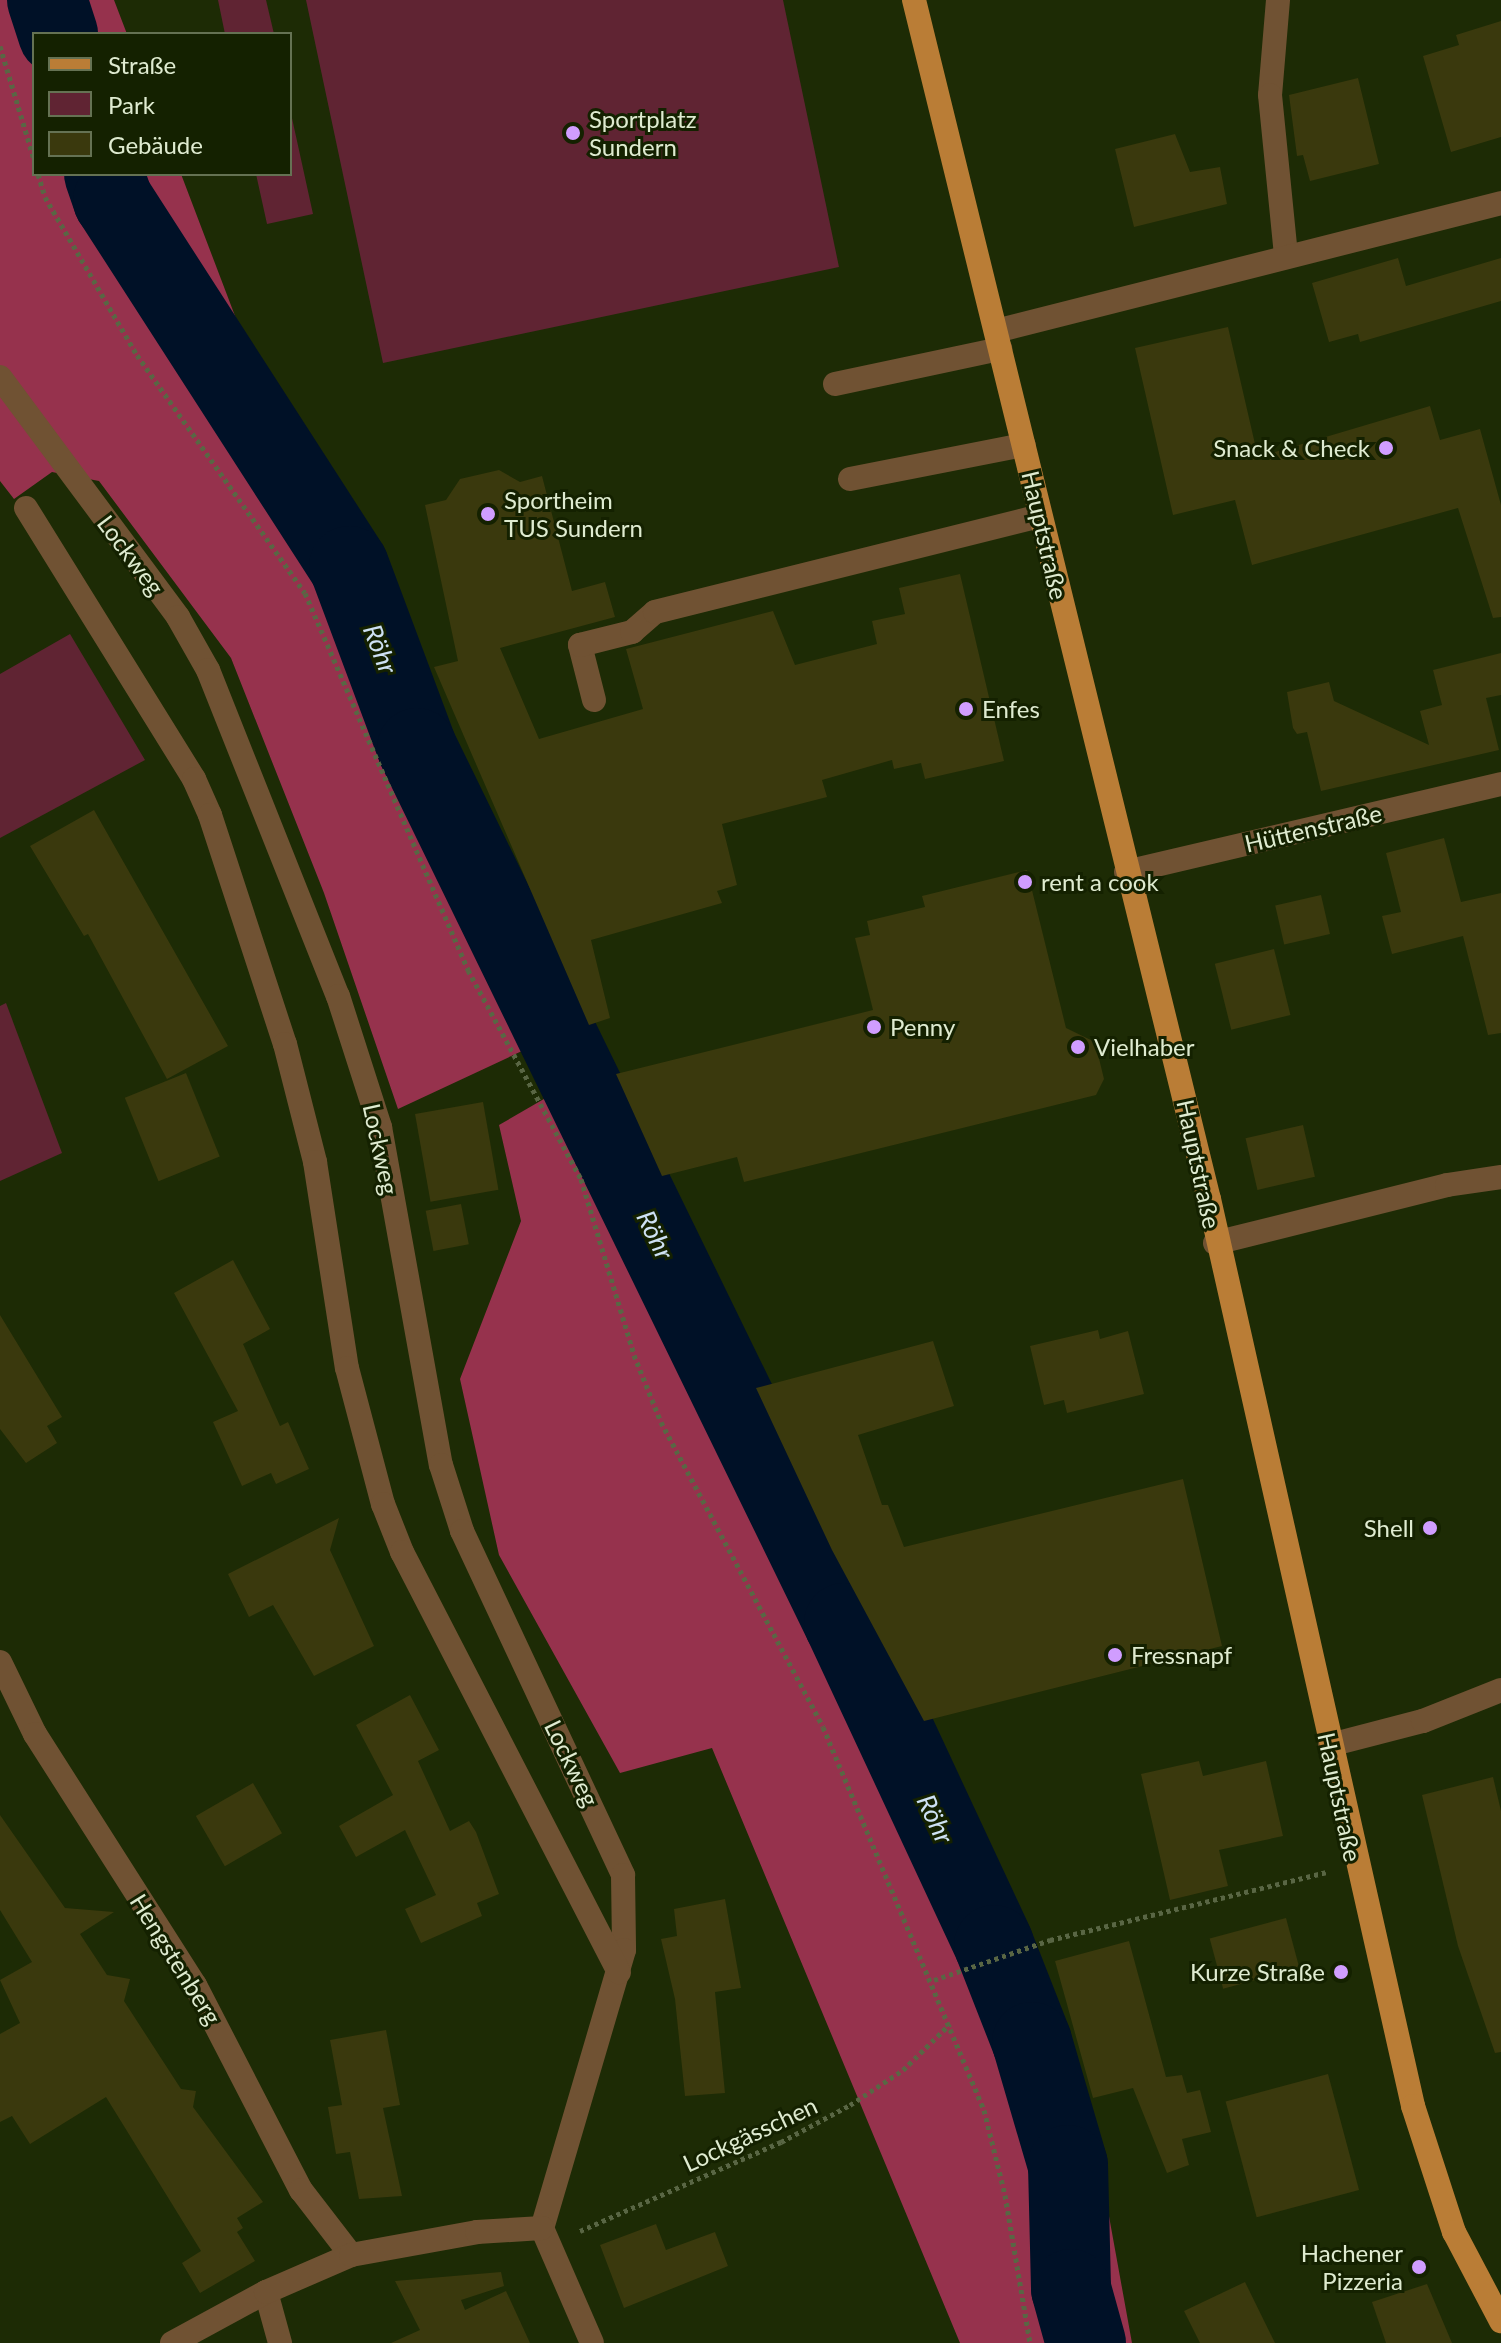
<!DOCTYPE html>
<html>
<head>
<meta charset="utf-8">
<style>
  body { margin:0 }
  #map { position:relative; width:1501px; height:2343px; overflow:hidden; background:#1d2b05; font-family:Lato,sans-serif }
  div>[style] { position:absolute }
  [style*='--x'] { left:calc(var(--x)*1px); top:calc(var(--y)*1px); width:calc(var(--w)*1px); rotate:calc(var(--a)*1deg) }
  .green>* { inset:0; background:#602433 }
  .forest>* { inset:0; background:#96324d }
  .river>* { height:80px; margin:-40px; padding:0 40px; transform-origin:40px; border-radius:40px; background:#001127 }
  .building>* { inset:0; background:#3a390d; transform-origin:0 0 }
  .path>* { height:5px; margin-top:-2.5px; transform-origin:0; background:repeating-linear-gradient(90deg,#596644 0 4px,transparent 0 8px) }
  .minor>* { height:24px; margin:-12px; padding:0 12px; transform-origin:12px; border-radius:12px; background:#705233 }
  .major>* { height:24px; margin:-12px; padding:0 12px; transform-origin:12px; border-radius:12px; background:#ba7d36 }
  .dots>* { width:22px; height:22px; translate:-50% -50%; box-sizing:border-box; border:4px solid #142100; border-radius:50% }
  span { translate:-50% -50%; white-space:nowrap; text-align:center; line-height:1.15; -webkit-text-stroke:6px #142100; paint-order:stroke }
  .poi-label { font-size:24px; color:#dfebd0 }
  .left { translate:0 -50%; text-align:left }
  .right { translate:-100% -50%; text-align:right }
  .street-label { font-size:24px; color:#dfebd0 }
  .water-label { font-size:26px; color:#cee1f4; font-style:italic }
  .legend { position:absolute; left:32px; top:32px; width:260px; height:144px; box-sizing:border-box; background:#142100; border:2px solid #657253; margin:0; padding:10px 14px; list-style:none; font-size:24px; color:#dfebd0 }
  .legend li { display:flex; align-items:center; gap:16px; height:40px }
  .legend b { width:40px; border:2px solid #657253 }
</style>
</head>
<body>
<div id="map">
  <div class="green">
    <i style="clip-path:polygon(218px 0,266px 0,274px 34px,225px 34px)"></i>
    <i style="clip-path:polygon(306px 0,783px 0,839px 267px,383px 363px)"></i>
    <i style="clip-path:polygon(290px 109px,313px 214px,267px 224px,256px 174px,290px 174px)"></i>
    <i style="clip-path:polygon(70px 634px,145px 760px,0 838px,0 674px)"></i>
    <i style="clip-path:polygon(6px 1003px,62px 1153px,0 1181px,0 1006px)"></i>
  </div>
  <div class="forest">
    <i style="clip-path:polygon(0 0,114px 0,127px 34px,34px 34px,34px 174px,181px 174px,240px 329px,397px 588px,567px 1030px,398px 1109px,324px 893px,231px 658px,99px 481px,52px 472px,14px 499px,0 481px)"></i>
    <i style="clip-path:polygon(556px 1092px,711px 1377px,792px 1550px,927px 1786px,1099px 2161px,1132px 2343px,960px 2343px,712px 1748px,620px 1773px,499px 1555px,460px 1379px,521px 1221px,499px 1125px)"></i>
  </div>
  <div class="river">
    <i style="--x:47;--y:0;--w:36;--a:72"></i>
    <i style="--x:104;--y:174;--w:28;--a:71"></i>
    <i style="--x:113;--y:200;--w:435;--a:57.2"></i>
    <i style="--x:349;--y:566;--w:194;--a:69.5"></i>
    <i style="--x:417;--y:748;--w:974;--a:63.99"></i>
    <i style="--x:844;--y:1623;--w:355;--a:65"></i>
    <i style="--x:994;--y:1945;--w:104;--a:68.6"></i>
    <i style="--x:1032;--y:2042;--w:128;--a:73.7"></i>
    <i style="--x:1068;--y:2165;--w:124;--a:88.6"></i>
    <i style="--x:1071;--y:2289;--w:56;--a:74.5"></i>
  </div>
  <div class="building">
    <i style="clip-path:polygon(1501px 21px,1501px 137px,1451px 152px,1423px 56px,1459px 45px,1456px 35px)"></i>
    <i style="clip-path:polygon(1358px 78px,1379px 164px,1310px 181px,1303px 155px,1297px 156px,1289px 95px)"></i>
    <i style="clip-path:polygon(1175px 134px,1190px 172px,1220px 167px,1227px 204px,1134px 227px,1115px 149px)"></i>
    <i style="clip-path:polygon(1398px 258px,1406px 286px,1501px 258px,1501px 301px,1360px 342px,1358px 334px,1329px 342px,1312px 283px)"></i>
    <i style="clip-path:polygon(1228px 327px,1258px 457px,1430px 406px,1440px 440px,1480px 429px,1501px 505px,1501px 617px,1493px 618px,1458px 508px,1252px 565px,1235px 500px,1173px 515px,1135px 348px)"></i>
    <i style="clip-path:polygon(499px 470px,520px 482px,542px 476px,572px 591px,605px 582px,615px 617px,500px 648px,539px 739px,643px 709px,626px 649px,773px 611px,795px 665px,877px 644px,872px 621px,905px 614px,899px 588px,960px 574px,1004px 761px,925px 779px,921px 763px,894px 769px,892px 760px,822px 780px,827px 797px,722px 824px,737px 885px,717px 891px,722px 903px,591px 940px,610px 1018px,589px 1025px,434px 667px,458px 661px,425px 505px,446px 500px,460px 479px)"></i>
    <i style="clip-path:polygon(1501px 653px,1501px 695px,1486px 698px,1499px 750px,1321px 791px,1307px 732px,1297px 734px,1293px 728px,1287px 692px,1329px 682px,1334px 701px,1429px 745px,1420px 711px,1442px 705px,1433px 670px)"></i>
    <i style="clip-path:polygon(94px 810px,228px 1046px,167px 1079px,88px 934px,84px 936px,30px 846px)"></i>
    <i style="clip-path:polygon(1444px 838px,1461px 902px,1501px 893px,1501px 1033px,1488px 1035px,1463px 936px,1392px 954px,1382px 916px,1401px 912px,1386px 853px)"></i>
    <i style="clip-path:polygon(1027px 870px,1066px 1028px,1095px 1042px,1104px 1079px,1096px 1095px,744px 1182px,737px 1157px,662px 1176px,616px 1074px,873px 1010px,855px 938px,870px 935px,867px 921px,925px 907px,922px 896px)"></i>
    <i style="left:1321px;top:895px;width:40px;height:47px;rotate:77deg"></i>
    <i style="left:1274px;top:949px;width:68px;height:61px;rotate:76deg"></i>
    <i style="left:186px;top:1073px;width:90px;height:66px;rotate:68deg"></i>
    <i style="left:483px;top:1102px;width:89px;height:69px;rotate:80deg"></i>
    <i style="left:1303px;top:1125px;width:53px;height:59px;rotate:77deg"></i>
    <i style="left:461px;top:1204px;width:41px;height:36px;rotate:79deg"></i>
    <i style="clip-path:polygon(233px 1260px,270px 1329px,243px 1344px,280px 1426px,288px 1422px,309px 1469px,276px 1484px,271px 1473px,242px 1486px,213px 1422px,238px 1411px,174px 1293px)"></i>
    <i style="clip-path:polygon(0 1315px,62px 1417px,47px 1426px,57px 1443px,26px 1463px,0 1429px)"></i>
    <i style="clip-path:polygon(1098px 1330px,1100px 1339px,1128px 1331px,1144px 1394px,1067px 1413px,1064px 1400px,1044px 1405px,1030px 1346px)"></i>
    <i style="clip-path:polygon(933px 1341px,954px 1406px,858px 1435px,882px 1505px,888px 1505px,904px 1547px,1183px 1479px,1222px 1646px,924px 1721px,832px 1550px,756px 1388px)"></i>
    <i style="clip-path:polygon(339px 1518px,330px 1550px,374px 1646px,314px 1676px,273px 1605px,249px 1617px,228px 1574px)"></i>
    <i style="clip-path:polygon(410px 1695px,439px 1750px,418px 1761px,450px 1831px,469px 1821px,476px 1832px,499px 1894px,477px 1903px,482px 1916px,421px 1943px,405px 1909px,436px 1895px,405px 1830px,356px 1857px,339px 1826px,393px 1795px,356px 1725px)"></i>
    <i style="clip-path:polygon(1199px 1761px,1203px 1776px,1266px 1761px,1283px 1836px,1219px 1850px,1228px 1886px,1170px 1900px,1141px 1774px)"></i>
    <i style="clip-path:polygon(1493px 1777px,1501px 1811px,1501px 2052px,1495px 2053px,1458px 1946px,1422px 1795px)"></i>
    <i style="left:253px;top:1783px;width:58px;height:66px;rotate:60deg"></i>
    <i style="clip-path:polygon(0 1815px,65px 1908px,114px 1912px,80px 1934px,107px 1975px,130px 1979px,124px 2001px,181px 2089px,196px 2091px,193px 2107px,263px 2202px,237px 2218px,243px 2228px,237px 2232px,255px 2261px,200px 2293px,182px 2263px,201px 2251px,106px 2097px,30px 2144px,12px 2116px,0 2122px,0 2034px,20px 2023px,0 1980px,32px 1962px,0 1910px)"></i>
    <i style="clip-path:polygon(725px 1899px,741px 1988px,715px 1992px,725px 2093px,685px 2096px,675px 1999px,661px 1939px,677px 1936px,674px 1909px)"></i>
    <i style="left:1286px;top:1918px;width:52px;height:79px;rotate:75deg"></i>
    <i style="clip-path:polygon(1129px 1941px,1166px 2077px,1182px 2075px,1187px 2093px,1200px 2090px,1211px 2132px,1182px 2139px,1189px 2165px,1167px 2173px,1133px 2088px,1093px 2098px,1055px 1961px)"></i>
    <i style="clip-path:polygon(386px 2030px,400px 2105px,383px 2108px,402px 2196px,359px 2199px,350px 2152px,336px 2154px,328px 2107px,342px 2105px,330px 2040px)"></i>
    <i style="left:1328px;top:2074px;width:120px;height:106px;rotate:75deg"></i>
    <i style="clip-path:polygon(656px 2224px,666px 2250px,715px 2232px,728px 2266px,624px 2308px,600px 2245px)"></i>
    <i style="clip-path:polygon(501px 2272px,504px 2286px,461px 2300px,465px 2310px,506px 2291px,530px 2343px,391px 2343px,420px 2330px,395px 2281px)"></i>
    <i style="clip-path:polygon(1245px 2282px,1275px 2343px,1200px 2343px,1184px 2311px)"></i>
    <i style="clip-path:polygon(1427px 2284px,1452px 2343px,1386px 2343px,1372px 2302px)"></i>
  </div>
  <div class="path">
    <i style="--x:0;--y:46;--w:118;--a:73.3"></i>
    <i style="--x:38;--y:174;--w:24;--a:73"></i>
    <i style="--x:45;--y:197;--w:183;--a:59.8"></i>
    <i style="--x:137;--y:355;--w:291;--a:54.8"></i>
    <i style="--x:305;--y:593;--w:411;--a:66.6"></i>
    <i style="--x:468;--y:970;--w:238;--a:61.6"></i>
    <i style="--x:581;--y:1179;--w:184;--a:73.2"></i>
    <i style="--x:634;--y:1355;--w:72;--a:68.1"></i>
    <i style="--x:661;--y:1422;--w:345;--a:62"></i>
    <i style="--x:823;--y:1727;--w:415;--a:67.2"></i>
    <i style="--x:984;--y:2110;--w:88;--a:76.1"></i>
    <i style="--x:1005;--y:2195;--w:150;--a:80.4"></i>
    <i style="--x:934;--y:1980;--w:123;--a:-19"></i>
    <i style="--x:1050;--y:1940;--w:284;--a:-13.8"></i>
    <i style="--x:580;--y:2231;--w:220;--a:-23.9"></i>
    <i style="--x:781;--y:2142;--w:78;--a:-28.2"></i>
    <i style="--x:850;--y:2105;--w:64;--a:-33.4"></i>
    <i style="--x:903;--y:2070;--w:66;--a:-44.4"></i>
  </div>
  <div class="minor">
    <i style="--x:1278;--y:0;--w:95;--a:94.8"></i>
    <i style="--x:1270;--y:95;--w:162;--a:84.3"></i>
    <i style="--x:996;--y:331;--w:521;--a:-14.22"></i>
    <i style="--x:0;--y:377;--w:299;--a:53.4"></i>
    <i style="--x:178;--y:617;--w:61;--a:60.5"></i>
    <i style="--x:208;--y:670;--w:351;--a:68.3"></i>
    <i style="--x:338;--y:996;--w:138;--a:72.2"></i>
    <i style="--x:380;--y:1127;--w:343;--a:79.8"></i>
    <i style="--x:441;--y:1465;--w:69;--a:72.3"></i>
    <i style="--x:462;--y:1531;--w:380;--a:64.9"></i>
    <i style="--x:623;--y:1875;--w:75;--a:89.2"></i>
    <i style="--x:624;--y:1950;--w:290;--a:106.4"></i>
    <i style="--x:542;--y:2228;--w:125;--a:66.5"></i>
    <i style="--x:835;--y:384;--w:169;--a:-12"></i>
    <i style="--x:850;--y:479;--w:177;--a:-11.1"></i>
    <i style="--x:26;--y:508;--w:319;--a:58.2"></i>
    <i style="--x:194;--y:779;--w:39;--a:66"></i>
    <i style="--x:210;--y:815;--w:241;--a:71.9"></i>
    <i style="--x:285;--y:1044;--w:122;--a:75.7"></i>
    <i style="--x:315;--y:1162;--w:208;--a:81.2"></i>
    <i style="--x:347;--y:1368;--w:141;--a:75.2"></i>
    <i style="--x:383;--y:1504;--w:52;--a:68.4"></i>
    <i style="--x:402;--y:1552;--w:473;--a:62.7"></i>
    <i style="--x:594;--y:700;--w:57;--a:-104.3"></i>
    <i style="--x:580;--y:645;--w:54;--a:-14"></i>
    <i style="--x:632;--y:632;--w:30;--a:-41"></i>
    <i style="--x:655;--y:612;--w:397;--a:-14"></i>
    <i style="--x:1126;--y:872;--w:385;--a:-13.2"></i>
    <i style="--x:1215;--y:1243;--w:239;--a:-14"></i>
    <i style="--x:1447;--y:1185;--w:55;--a:-8.4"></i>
    <i style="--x:0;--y:1662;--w:80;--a:64.1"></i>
    <i style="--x:35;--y:1734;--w:298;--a:57.5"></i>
    <i style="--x:195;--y:1985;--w:231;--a:62.7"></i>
    <i style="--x:301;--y:2190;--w:82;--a:52.4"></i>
    <i style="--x:1330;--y:1745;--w:96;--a:-14.5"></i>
    <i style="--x:1423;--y:1721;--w:84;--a:-21.7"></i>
    <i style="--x:266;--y:2292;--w:53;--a:74.6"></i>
    <i style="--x:172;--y:2343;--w:107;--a:-28.5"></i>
    <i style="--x:266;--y:2292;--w:93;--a:-23.5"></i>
    <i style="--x:351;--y:2255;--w:128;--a:-10.3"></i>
    <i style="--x:477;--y:2232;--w:65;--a:-3.5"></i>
  </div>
  <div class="major">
    <i style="--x:914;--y:0;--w:1235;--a:76.18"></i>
    <i style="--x:1209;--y:1199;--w:930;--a:77.32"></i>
    <i style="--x:1413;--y:2106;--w:133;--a:72"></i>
    <i style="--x:1454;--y:2232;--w:101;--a:62.2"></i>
  </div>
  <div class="dots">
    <i style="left:573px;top:133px;background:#d09dff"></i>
    <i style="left:1386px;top:448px;background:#d09dff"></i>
    <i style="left:488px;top:514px;background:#d09dff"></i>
    <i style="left:966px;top:709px;background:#d09dff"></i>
    <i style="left:1025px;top:882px;background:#d09dff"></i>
    <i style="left:874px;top:1027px;background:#d09dff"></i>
    <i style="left:1078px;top:1047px;background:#d09dff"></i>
    <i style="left:1430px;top:1528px;background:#d09dff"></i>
    <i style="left:1115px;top:1655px;background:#d09dff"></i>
    <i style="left:1341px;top:1972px;background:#d09dff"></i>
    <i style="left:1419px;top:2267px;background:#d09dff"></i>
  </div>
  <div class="poi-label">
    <span class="left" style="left:589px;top:133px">Sportplatz<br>Sundern</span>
    <span class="right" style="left:1370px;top:448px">Snack &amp; Check</span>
    <span class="left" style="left:504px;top:514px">Sportheim<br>TUS Sundern</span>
    <span class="left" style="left:982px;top:709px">Enfes</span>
    <span class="left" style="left:1041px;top:882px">rent a cook</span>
    <span class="left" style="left:890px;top:1027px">Penny</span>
    <span class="left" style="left:1094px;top:1047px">Vielhaber</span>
    <span class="right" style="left:1414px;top:1528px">Shell</span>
    <span class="left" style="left:1131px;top:1655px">Fressnapf</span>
    <span class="right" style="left:1325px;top:1972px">Kurze Straße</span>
    <span class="right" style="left:1403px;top:2267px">Hachener<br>Pizzeria</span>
  </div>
  <div class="street-label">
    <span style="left:1045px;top:535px;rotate:77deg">Hauptstraße</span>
    <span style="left:131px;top:555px;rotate:53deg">Lockweg</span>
    <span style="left:1313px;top:828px;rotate:-13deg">Hüttenstraße</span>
    <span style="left:381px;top:1149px;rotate:78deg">Lockweg</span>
    <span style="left:1199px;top:1164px;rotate:78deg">Hauptstraße</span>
    <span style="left:572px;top:1763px;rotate:64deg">Lockweg</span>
    <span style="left:1340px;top:1797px;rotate:78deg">Hauptstraße</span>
    <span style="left:176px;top:1959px;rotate:58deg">Hengstenberg</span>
    <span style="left:750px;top:2134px;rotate:-25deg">Lockgässchen</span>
  </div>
  <div class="water-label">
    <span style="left:380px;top:649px;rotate:69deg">Röhr</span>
    <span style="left:655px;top:1235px;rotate:64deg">Röhr</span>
    <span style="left:935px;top:1819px;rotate:65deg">Röhr</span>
  </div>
  <ul class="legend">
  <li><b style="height:10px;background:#ba7d36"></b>Straße</li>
  <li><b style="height:22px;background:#602433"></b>Park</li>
  <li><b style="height:22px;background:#3a390d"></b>Gebäude</li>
  </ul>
</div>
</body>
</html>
